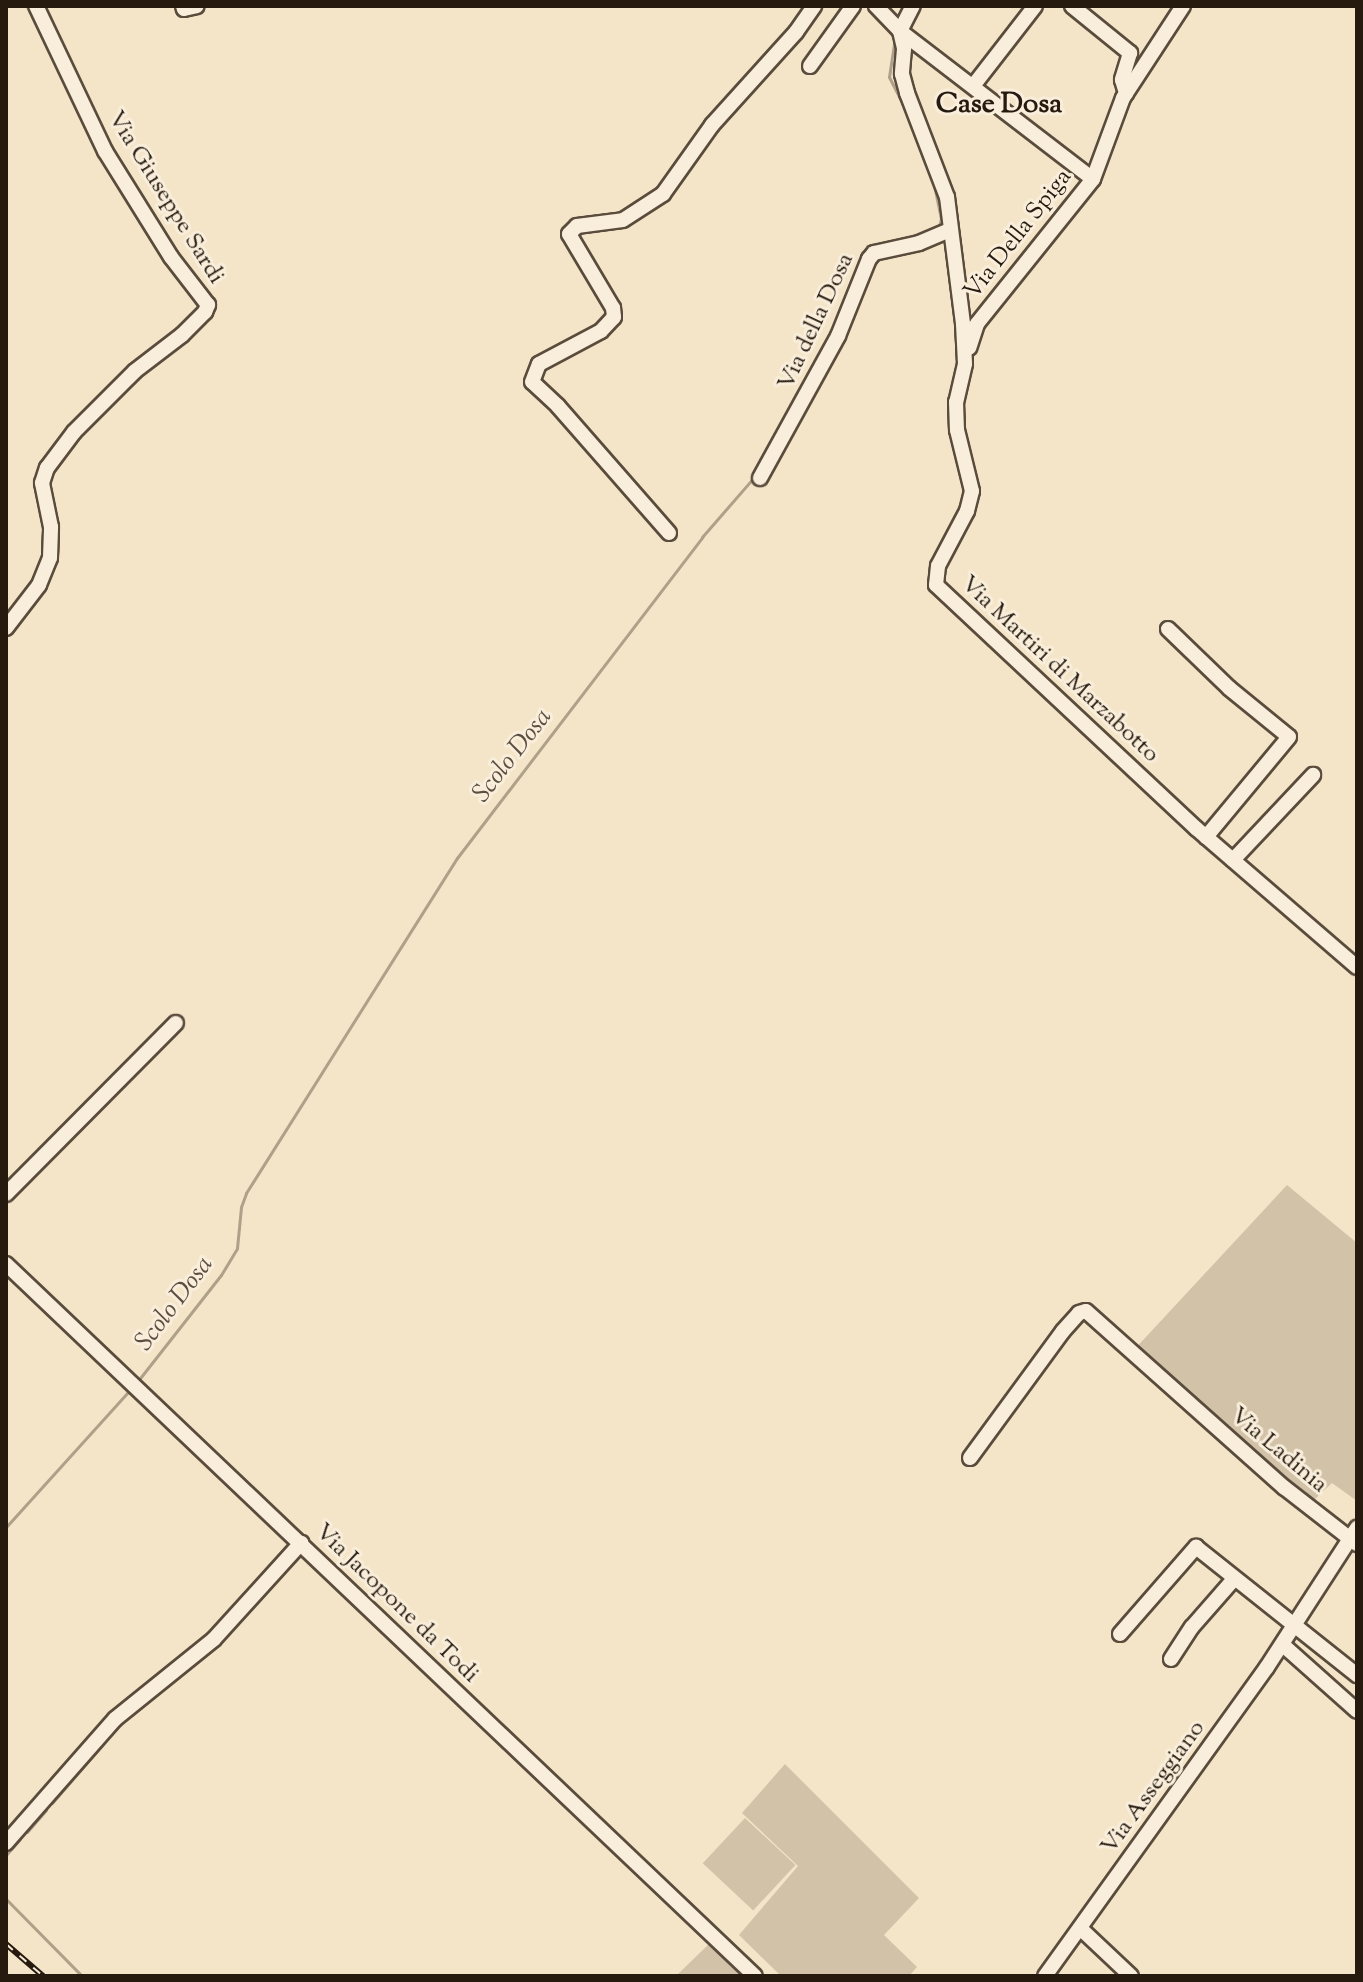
<!DOCTYPE html>
<html>
<head>
<meta charset="utf-8">
<style>
  body { margin:0 }
  #map { position:relative; width:1363px; height:1982px; overflow:hidden; background:#f5e5c8; font-family:"Sorts Mill Goudy",serif }
  div>[style] { position:absolute }
  [style*='--x'] { left:calc(var(--x)*1px); top:calc(var(--y)*1px); width:calc(var(--w)*1px); rotate:calc(var(--a)*1deg) }
  .green>* { inset:0; background:#d2c2a8; transform-origin:0 0 }
  .stream>* { height:3px; margin:-1.5px; padding:0 1.5px; transform-origin:1.5px; border-radius:1.5px; background:#afa089 }
  .roads { filter:drop-shadow(2px 0 #5a4c3c) drop-shadow(-2px 0 #5a4c3c) drop-shadow(0 2px #5a4c3c) drop-shadow(0 -2px #5a4c3c) }
  .minor>* { height:14px; margin:-7px; padding:0 7px; transform-origin:7px; border-radius:7px; background:#f8eedb }
  .rail>* { height:6px; margin-top:-3px; transform-origin:0; background:repeating-linear-gradient(90deg,#f8eedb 0 9px,#26190e 0 18px); box-sizing:border-box; border-block:2px solid #26190e }
  span { translate:-50% -50%; white-space:nowrap; text-align:center; line-height:1.15; -webkit-text-stroke:6px #f8eedb; paint-order:stroke }
  .street-label { font-size:24px; color:#26190e }
  .water-label { font-size:26px; color:#5d4f3f; font-style:italic }
  .quarter-label { font-size:28px; color:#26190e; font-weight:700 }
  .frame { position:absolute; inset:0; border:8px solid #26190e; pointer-events:none }
</style>
</head>
<body>
<div id="map">
  <div class="green">
    <i style="clip-path:polygon(1287px 1185px,1357px 1243px,1357px 1501px,1332px 1483px,1314px 1500px,1132px 1352px)"></i>
    <i style="clip-path:polygon(785px 1764px,919px 1898px,884px 1935px,917px 1967px,909px 1976px,781px 1976px,739px 1935px,798px 1866px,742px 1813px)"></i>
    <i style="left:745px;top:1818px;width:69px;height:62px;rotate:43deg"></i>
    <i style="clip-path:polygon(710px 1943px,715px 1945px,745px 1976px,676px 1976px)"></i>
  </div>
  <div class="stream">
    <i style="--x:901;--y:15;--w:10;--a:-66"></i>
    <i style="--x:895;--y:37;--w:40;--a:98.5"></i>
    <i style="--x:889;--y:77;--w:44;--a:62.9"></i>
    <i style="--x:928;--y:232;--w:13;--a:-29"></i>
    <i style="--x:939;--y:226;--w:7;--a:-74"></i>
    <i style="--x:941;--y:219;--w:45;--a:-101.6"></i>
    <i style="--x:137;--y:1382;--w:136;--a:-51.9"></i>
    <i style="--x:221;--y:1275;--w:31;--a:-59"></i>
    <i style="--x:237;--y:1248;--w:41;--a:-84.4"></i>
    <i style="--x:241;--y:1207;--w:15;--a:-70"></i>
    <i style="--x:246;--y:1193;--w:396;--a:-57.8"></i>
    <i style="--x:457;--y:858;--w:404;--a:-52.6"></i>
    <i style="--x:702;--y:537;--w:81;--a:-49"></i>
    <i style="--x:6;--y:1527;--w:185;--a:-47.9"></i>
    <i style="--x:52;--y:1803;--w:77;--a:-49.2"></i>
    <i style="--x:27;--y:1832;--w:29;--a:-49"></i>
    <i style="--x:6;--y:1855;--w:21;--a:-49"></i>
    <i style="--x:6;--y:1899;--w:108;--a:45.4"></i>
  </div>
  <div class="roads">
    <div class="minor">
      <i style="--x:183;--y:6;--w:3;--a:72"></i>
      <i style="--x:184;--y:9;--w:13;--a:-13"></i>
      <i style="--x:876;--y:6;--w:35;--a:46"></i>
      <i style="--x:900;--y:31;--w:243;--a:37.5"></i>
      <i style="--x:1093;--y:179;--w:186;--a:128.7"></i>
      <i style="--x:977;--y:324;--w:25;--a:108"></i>
      <i style="--x:1072;--y:6;--w:75;--a:39"></i>
      <i style="--x:1130;--y:53;--w:28;--a:107"></i>
      <i style="--x:1122;--y:80;--w:14;--a:73"></i>
      <i style="--x:900;--y:31;--w:18;--a:77"></i>
      <i style="--x:904;--y:49;--w:25;--a:95"></i>
      <i style="--x:902;--y:74;--w:20;--a:75"></i>
      <i style="--x:907;--y:93;--w:111;--a:69"></i>
      <i style="--x:947;--y:197;--w:128;--a:82.8"></i>
      <i style="--x:963;--y:324;--w:40;--a:87.1"></i>
      <i style="--x:965;--y:364;--w:39;--a:103"></i>
      <i style="--x:956;--y:402;--w:28;--a:88"></i>
      <i style="--x:957;--y:430;--w:63;--a:76.2"></i>
      <i style="--x:972;--y:491;--w:21;--a:104"></i>
      <i style="--x:967;--y:511;--w:62;--a:117.8"></i>
      <i style="--x:938;--y:566;--w:19;--a:96"></i>
      <i style="--x:936;--y:585;--w:357;--a:43.1"></i>
      <i style="--x:1197;--y:829;--w:211;--a:40.8"></i>
      <i style="--x:900;--y:31;--w:28;--a:-63"></i>
      <i style="--x:810;--y:66;--w:74;--a:-54.4"></i>
      <i style="--x:973;--y:86;--w:101;--a:-52.2"></i>
      <i style="--x:1093;--y:179;--w:86;--a:-69.7"></i>
      <i style="--x:1123;--y:98;--w:110;--a:-56.9"></i>
      <i style="--x:760;--y:478;--w:162;--a:-61.2"></i>
      <i style="--x:838;--y:336;--w:83;--a:-68.1"></i>
      <i style="--x:869;--y:259;--w:8;--a:-50"></i>
      <i style="--x:874;--y:253;--w:46;--a:-12.5"></i>
      <i style="--x:919;--y:243;--w:34;--a:-23"></i>
      <i style="--x:669;--y:533;--w:169;--a:-131.2"></i>
      <i style="--x:558;--y:406;--w:35;--a:-137"></i>
      <i style="--x:532;--y:382;--w:19;--a:-69"></i>
      <i style="--x:539;--y:364;--w:70;--a:-28"></i>
      <i style="--x:601;--y:331;--w:19;--a:-47"></i>
      <i style="--x:614;--y:317;--w:9;--a:-96"></i>
      <i style="--x:613;--y:308;--w:86;--a:-120.7"></i>
      <i style="--x:569;--y:234;--w:11;--a:-45"></i>
      <i style="--x:577;--y:226;--w:46;--a:-7.4"></i>
      <i style="--x:623;--y:220;--w:48;--a:-33"></i>
      <i style="--x:663;--y:194;--w:85;--a:-54.6"></i>
      <i style="--x:712;--y:125;--w:125;--a:-47.9"></i>
      <i style="--x:796;--y:32;--w:32;--a:-55"></i>
      <i style="--x:6;--y:628;--w:54;--a:-52.5"></i>
      <i style="--x:39;--y:585;--w:29;--a:-68"></i>
      <i style="--x:50;--y:558;--w:31;--a:-88"></i>
      <i style="--x:51;--y:527;--w:45;--a:-101.6"></i>
      <i style="--x:42;--y:483;--w:16;--a:-72"></i>
      <i style="--x:47;--y:468;--w:45;--a:-53.1"></i>
      <i style="--x:74;--y:432;--w:86;--a:-45"></i>
      <i style="--x:135;--y:371;--w:59;--a:-37.5"></i>
      <i style="--x:182;--y:335;--w:33;--a:-45"></i>
      <i style="--x:205;--y:312;--w:8;--a:-67"></i>
      <i style="--x:208;--y:305;--w:61;--a:-127.6"></i>
      <i style="--x:171;--y:257;--w:125;--a:-121.9"></i>
      <i style="--x:105;--y:151;--w:161;--a:-115.4"></i>
      <i style="--x:1168;--y:629;--w:85;--a:44"></i>
      <i style="--x:1229;--y:688;--w:77;--a:39.2"></i>
      <i style="--x:1289;--y:737;--w:130;--a:129.7"></i>
      <i style="--x:1233;--y:860;--w:117;--a:-46.7"></i>
      <i style="--x:6;--y:1194;--w:241;--a:-45.2"></i>
      <i style="--x:6;--y:1264;--w:1033;--a:43.55"></i>
      <i style="--x:970;--y:1458;--w:157;--a:-53.8"></i>
      <i style="--x:1063;--y:1331;--w:24;--a:-48"></i>
      <i style="--x:1079;--y:1313;--w:7;--a:-16"></i>
      <i style="--x:1086;--y:1311;--w:266;--a:41.7"></i>
      <i style="--x:1285;--y:1488;--w:91;--a:37.9"></i>
      <i style="--x:1120;--y:1634;--w:116;--a:-48.9"></i>
      <i style="--x:1196;--y:1547;--w:206;--a:38.5"></i>
      <i style="--x:1283;--y:1645;--w:99;--a:41.7"></i>
      <i style="--x:1171;--y:1659;--w:38;--a:-57"></i>
      <i style="--x:1192;--y:1627;--w:64;--a:-48.8"></i>
      <i style="--x:6;--y:1843;--w:165;--a:-48.7"></i>
      <i style="--x:115;--y:1719;--w:127;--a:-38.9"></i>
      <i style="--x:214;--y:1639;--w:130;--a:-47.8"></i>
      <i style="--x:1080;--y:1928;--w:70;--a:43.3"></i>
      <i style="--x:1045;--y:1976;--w:380;--a:-54.3"></i>
      <i style="--x:1267;--y:1667;--w:166;--a:-57.1"></i>
    </div>
  </div>
  <div class="rail">
    <i style="--x:6;--y:1944;--w:49;--a:40.9"></i>
  </div>
  <div class="street-label">
    <span style="left:165px;top:198px;rotate:58deg">Via Giuseppe Sardi</span>
    <span style="left:1019px;top:235px;rotate:-52deg">Via Della Spiga</span>
    <span style="left:817px;top:322px;rotate:-65deg">Via della Dosa</span>
    <span style="left:1059px;top:670px;rotate:43deg">Via Martiri di Marzabotto</span>
    <span style="left:1278px;top:1451px;rotate:40deg">Via Ladinia</span>
    <span style="left:396px;top:1604px;rotate:44deg">Via Jacopone da Todi</span>
    <span style="left:1154px;top:1788px;rotate:-54deg">Via Asseggiano</span>
  </div>
  <div class="water-label">
    <span style="left:513px;top:756px;rotate:-52deg">Scolo Dosa</span>
    <span style="left:175px;top:1304px;rotate:-53deg">Scolo Dosa</span>
  </div>
  <div class="quarter-label">
    <span style="left:999px;top:105px">Case Dosa</span>
  </div>
  <div class="frame"></div>
</div>
</body>
</html>
